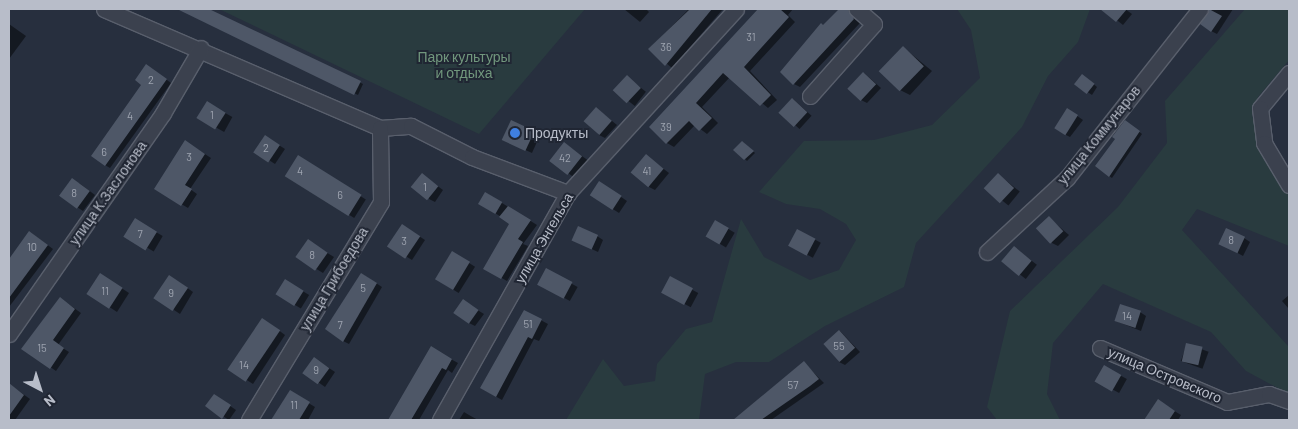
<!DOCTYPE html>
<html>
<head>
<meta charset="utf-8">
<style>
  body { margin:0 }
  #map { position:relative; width:1298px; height:429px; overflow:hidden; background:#272f3e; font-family:Barlow,sans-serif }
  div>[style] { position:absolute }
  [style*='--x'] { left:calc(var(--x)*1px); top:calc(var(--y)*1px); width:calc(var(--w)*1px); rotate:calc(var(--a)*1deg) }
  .green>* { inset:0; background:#293b3f }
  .shadow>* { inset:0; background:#0007; transform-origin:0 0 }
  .building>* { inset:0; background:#4e5767; transform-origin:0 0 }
  .roads { filter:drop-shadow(1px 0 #595f6c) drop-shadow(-1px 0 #595f6c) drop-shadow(0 1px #595f6c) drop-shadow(0 -1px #595f6c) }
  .minor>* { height:15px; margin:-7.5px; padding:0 7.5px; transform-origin:7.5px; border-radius:7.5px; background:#3b414e }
  .dots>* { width:14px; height:14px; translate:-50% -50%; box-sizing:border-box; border:2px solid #202633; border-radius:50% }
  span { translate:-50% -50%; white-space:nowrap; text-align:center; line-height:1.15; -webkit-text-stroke:4px #202633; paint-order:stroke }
  .number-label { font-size:11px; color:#9ea4b0 }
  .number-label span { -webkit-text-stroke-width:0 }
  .park-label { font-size:14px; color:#71977d }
  .poi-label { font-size:14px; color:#b8bdc9 }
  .left { translate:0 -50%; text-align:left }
  .street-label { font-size:14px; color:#b8bdc9 }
  .frame { position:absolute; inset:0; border:10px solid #b8bdc9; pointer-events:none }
  .north { position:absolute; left:15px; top:364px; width:50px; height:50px; -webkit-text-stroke:4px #202633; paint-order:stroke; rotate:140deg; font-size:14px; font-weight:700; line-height:20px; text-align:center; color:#b8bdc9 }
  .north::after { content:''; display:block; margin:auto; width:18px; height:22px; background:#b8bdc9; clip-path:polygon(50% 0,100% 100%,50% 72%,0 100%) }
</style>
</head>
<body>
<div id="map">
  <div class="green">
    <i style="clip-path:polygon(219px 9px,585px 9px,479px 134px)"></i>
    <i style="clip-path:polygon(957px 9px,1090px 9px,1078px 42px,1048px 76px,1022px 127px,916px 243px,904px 287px,825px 326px,769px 362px,736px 362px,705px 374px,699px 420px,566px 420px,603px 359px,624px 386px,655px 381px,657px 364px,686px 329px,712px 322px,741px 219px,764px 257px,810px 280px,839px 270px,856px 240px,846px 224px,820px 209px,786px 204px,759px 192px,804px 141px,874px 140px,932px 125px,980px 78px,971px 30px)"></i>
    <i style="clip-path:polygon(1245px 9px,1289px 9px,1289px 60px,1258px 97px,1252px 115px,1265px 157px,1289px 195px,1289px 246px,1197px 209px,1182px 230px,1289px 347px,1289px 394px,1246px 371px,1211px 332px,1103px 284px,1053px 343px,1047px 394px,1060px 420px,997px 420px,987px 407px,1010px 311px,1118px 207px,1167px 143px,1165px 101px)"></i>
  </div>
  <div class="shadow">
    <i style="clip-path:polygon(179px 9px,206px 9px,363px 84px,358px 95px)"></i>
    <i style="clip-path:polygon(624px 9px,646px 9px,649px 12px,640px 22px)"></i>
    <i style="clip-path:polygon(689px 9px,723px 9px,672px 68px,649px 49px)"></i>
    <i style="clip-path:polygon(760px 9px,793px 9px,788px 15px,795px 22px,750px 71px,777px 100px,768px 108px,730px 77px,702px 107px,718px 123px,707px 134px,695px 125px,674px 147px,667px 143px,651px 127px)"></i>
    <i style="clip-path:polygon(842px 9px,856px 9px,854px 16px,860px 23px,800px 87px,794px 84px,824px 26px)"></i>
    <i style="clip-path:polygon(1103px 9px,1125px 9px,1132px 14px,1123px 25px)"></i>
    <i style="clip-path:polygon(1210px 9px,1233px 9px,1217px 34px,1211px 31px)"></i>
    <i style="clip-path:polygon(9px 24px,26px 36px,9px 59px)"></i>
    <i style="clip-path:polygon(904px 48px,932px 71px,910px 95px,900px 90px)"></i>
    <i style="clip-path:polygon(151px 68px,171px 83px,110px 168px,105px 165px)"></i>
    <i style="clip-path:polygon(864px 73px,881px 88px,867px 103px,861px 100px)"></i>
    <i style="left:627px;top:77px;width:24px;height:18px;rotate:38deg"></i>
    <i style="clip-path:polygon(1085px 77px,1097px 87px,1092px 95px,1076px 84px)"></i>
    <i style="left:793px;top:99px;width:25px;height:18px;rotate:42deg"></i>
    <i style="left:207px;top:103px;width:29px;height:17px;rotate:29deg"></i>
    <i style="clip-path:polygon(596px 108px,617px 125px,605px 138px,599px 135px)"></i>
    <i style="clip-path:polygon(1073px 113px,1083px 120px,1070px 137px,1064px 134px)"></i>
    <i style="clip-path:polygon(1128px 123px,1142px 134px,1112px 178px,1109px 176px)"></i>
    <i style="clip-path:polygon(534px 132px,540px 135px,532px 153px,510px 143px)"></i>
    <i style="clip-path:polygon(271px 140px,285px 149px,275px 164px,255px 151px)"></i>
    <i style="clip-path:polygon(743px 142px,755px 153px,747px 161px,745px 159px)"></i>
    <i style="left:564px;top:143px;width:29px;height:22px;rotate:36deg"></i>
    <i style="clip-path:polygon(191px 145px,211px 158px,190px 189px,197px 194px,188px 208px,156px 189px)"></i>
    <i style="left:298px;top:157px;width:80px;height:22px;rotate:32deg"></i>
    <i style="clip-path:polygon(652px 160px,669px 173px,655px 190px,649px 187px)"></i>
    <i style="left:998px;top:174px;width:28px;height:18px;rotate:39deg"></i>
    <i style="clip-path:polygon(428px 179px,443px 190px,435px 202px,429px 199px)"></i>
    <i style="clip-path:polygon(79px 183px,95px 195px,83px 211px,77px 207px)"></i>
    <i style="clip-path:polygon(605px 186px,627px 201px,619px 213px,591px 195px)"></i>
    <i style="clip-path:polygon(486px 193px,537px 225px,523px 244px,528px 246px,507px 281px,484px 268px,511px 223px,479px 203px)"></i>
    <i style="clip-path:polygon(1049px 218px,1069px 235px,1058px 246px,1052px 243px)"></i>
    <i style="left:135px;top:220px;width:32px;height:18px;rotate:30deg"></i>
    <i style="left:715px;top:221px;width:23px;height:17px;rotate:31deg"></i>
    <i style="clip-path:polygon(408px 229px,425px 240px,412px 260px,389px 246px)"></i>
    <i style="left:797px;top:230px;width:27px;height:17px;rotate:28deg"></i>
    <i style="clip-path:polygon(30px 232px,53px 249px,9px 307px,9px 260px)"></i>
    <i style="clip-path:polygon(597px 236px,603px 240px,598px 252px,579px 243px)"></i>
    <i style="clip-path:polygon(1244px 238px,1250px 242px,1243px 256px,1225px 246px)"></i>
    <i style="clip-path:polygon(314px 245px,334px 257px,323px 273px,297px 257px)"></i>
    <i style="left:1014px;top:247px;width:29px;height:18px;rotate:38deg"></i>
    <i style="left:453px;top:253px;width:26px;height:31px;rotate:32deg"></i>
    <i style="left:547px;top:270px;width:35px;height:16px;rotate:29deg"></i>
    <i style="clip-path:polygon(362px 274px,382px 287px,349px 344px,343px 341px)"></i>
    <i style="clip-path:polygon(106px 278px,129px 293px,117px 312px,88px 293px)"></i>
    <i style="left:670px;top:278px;width:32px;height:16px;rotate:28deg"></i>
    <i style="clip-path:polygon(176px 280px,193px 292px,180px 314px,174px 310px)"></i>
    <i style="left:286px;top:281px;width:27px;height:16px;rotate:31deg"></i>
    <i style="clip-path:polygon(1289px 295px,1289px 309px,1282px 301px)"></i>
    <i style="clip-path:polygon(463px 301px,484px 314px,475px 326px,469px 323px)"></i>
    <i style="clip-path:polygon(67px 303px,81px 313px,58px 345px,69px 352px,56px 371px,23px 348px)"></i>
    <i style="clip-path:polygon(524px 311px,548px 324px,539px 341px,534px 339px,502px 400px,481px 388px)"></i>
    <i style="clip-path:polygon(1140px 312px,1146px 316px,1141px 331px,1116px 321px)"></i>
    <i style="clip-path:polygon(269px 323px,285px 335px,253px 384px,231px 370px)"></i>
    <i style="clip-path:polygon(840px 331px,860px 352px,845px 365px,839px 362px)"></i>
    <i style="left:1187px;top:344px;width:23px;height:18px;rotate:20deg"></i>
    <i style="clip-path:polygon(431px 348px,458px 363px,452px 373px,448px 370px,419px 420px,392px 420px)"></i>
    <i style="clip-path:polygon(320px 362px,335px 372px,325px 387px,304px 372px)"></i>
    <i style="clip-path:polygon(804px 363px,824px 383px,771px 420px,744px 420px,741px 416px)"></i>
    <i style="left:1105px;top:367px;width:25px;height:16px;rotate:29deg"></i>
    <i style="clip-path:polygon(9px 384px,30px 399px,15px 420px,9px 420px)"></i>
    <i style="clip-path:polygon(290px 392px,315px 407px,308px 420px,272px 420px)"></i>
    <i style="clip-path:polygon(220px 399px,236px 410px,229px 420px,207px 406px)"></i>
    <i style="clip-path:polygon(1158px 401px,1181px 415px,1178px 420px,1145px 420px)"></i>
    <i style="clip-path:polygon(464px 412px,469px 415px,478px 420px,459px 420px)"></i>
  </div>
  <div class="building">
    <i style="clip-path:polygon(177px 9px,209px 9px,361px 81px,354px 95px)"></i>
    <i style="clip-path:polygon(690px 9px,712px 9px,665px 66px,648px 49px)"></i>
    <i style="clip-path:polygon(758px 9px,780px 9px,789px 17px,744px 67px,771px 95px,760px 106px,723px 73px,696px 103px,712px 118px,699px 131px,689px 121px,666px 144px,649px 127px)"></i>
    <i style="clip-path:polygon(839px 9px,848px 9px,854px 19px,793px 85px,780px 72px,821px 23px,823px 25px)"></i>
    <i style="clip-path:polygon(1100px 9px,1127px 9px,1116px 22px)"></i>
    <i style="clip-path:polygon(1209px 9px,1222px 16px,1211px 32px,1200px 24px)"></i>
    <i style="left:903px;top:46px;width:29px;height:35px;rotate:44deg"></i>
    <i style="clip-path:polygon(146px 64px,167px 79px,105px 166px,91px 156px,141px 85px,135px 80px)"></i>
    <i style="left:863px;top:72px;width:18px;height:23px;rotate:43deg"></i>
    <i style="left:1082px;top:74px;width:16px;height:13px;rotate:38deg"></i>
    <i style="left:627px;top:75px;width:19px;height:21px;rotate:43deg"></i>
    <i style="left:792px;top:98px;width:21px;height:20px;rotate:43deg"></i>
    <i style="left:207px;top:101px;width:22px;height:20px;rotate:32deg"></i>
    <i style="left:596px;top:107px;width:21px;height:19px;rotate:41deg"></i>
    <i style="left:1067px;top:108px;width:13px;height:24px;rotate:32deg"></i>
    <i style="left:511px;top:120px;width:26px;height:22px;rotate:25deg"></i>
    <i style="clip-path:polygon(1125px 120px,1140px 131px,1109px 177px,1095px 166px,1115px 139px,1112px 137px)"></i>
    <i style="left:265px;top:135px;width:18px;height:21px;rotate:34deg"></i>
    <i style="clip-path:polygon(185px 140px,205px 154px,185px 185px,192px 189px,181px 206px,154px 189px)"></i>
    <i style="clip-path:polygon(742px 141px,754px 151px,744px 160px,733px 150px)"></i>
    <i style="left:564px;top:142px;width:23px;height:24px;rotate:38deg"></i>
    <i style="left:646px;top:154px;width:23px;height:24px;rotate:40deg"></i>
    <i style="left:298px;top:155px;width:75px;height:25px;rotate:32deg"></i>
    <i style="left:422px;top:173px;width:21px;height:18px;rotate:39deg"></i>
    <i style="left:998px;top:173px;width:22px;height:21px;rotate:43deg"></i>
    <i style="left:72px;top:178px;width:22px;height:22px;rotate:36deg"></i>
    <i style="left:599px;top:181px;width:27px;height:17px;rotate:33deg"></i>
    <i style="left:485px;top:192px;width:20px;height:14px;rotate:30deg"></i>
    <i style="clip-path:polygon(508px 206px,531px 220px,518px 239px,523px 242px,501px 279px,483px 269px,509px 224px,499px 217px)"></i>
    <i style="left:1049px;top:216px;width:21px;height:18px;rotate:47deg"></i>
    <i style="left:135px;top:218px;width:26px;height:22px;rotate:32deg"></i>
    <i style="left:715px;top:220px;width:16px;height:19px;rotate:30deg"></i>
    <i style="left:402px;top:224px;width:22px;height:27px;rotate:34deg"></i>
    <i style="left:578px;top:226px;width:22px;height:16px;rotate:24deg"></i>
    <i style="left:1226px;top:228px;width:21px;height:18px;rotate:25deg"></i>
    <i style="left:797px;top:229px;width:21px;height:19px;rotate:28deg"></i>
    <i style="clip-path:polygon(29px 231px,48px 245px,9px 298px,9px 259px)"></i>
    <i style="left:308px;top:239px;width:24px;height:22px;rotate:35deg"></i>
    <i style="left:1014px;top:246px;width:23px;height:20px;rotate:40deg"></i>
    <i style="left:452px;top:251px;width:21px;height:33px;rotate:31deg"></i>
    <i style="left:546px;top:268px;width:30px;height:19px;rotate:28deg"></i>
    <i style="left:100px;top:273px;width:27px;height:25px;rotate:33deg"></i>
    <i style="clip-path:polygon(361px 273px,377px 283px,343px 342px,325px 329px)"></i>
    <i style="left:169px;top:275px;width:23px;height:28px;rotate:34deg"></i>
    <i style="left:670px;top:276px;width:26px;height:19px;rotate:28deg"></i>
    <i style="left:285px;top:279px;width:22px;height:18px;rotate:32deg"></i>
    <i style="clip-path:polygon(60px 297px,75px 309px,53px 340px,64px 348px,50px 369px,21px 349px)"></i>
    <i style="left:463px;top:299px;width:19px;height:17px;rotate:35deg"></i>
    <i style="left:1120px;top:304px;width:22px;height:18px;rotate:18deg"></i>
    <i style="clip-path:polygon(524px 310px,542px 319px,532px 339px,528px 337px,496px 397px,480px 388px)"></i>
    <i style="left:262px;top:318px;width:22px;height:62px;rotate:34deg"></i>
    <i style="left:839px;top:330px;width:24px;height:21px;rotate:48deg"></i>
    <i style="left:1186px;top:343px;width:17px;height:19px;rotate:13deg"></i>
    <i style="clip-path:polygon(431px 346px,452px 359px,446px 370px,442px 368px,411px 420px,388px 420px)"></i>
    <i style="left:314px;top:357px;width:19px;height:20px;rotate:36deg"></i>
    <i style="clip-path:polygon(804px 361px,819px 379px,810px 386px,761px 420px,733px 420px)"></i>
    <i style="left:1104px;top:365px;width:20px;height:19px;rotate:30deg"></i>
    <i style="clip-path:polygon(9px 383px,24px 395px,9px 416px)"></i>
    <i style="clip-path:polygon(290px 390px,310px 402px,299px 420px,271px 420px)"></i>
    <i style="clip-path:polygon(214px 394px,231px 405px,222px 419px,205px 406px)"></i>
    <i style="clip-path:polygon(1158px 399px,1175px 411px,1169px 420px,1144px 420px)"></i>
  </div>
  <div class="roads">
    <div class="minor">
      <i style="--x:104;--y:9;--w:301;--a:23.3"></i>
      <i style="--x:380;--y:128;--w:31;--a:-4"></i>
      <i style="--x:411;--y:126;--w:68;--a:26.9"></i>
      <i style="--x:472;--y:157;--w:103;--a:20.6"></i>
      <i style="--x:1289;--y:73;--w:45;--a:129.6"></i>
      <i style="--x:1260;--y:108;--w:35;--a:83"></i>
      <i style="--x:1264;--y:143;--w:49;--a:59.2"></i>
      <i style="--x:810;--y:96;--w:96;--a:-48.4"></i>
      <i style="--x:874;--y:24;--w:23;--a:-139"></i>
      <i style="--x:987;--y:252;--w:109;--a:-42.8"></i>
      <i style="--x:1067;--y:178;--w:215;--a:-51.8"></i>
      <i style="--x:9;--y:334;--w:269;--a:-55.1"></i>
      <i style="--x:163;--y:113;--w:75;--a:-59.7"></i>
      <i style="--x:1100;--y:348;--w:138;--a:23"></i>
      <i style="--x:1227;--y:402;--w:43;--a:-10.8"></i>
      <i style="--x:1269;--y:394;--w:21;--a:19"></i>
      <i style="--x:249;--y:420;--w:255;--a:-58.8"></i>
      <i style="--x:381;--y:202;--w:74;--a:-90.8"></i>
      <i style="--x:440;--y:420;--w:261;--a:-60.6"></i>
      <i style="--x:568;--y:193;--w:249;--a:-47.6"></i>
    </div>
  </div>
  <div class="dots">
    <i style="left:515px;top:133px;background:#3f7fe0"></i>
  </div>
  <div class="number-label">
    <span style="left:751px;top:37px">31</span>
    <span style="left:666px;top:47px">36</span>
    <span style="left:151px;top:80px">2</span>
    <span style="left:212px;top:115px">1</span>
    <span style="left:130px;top:116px">4</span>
    <span style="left:666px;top:127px">39</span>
    <span style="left:266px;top:148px">2</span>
    <span style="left:104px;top:152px">6</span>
    <span style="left:189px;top:157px">3</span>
    <span style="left:565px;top:158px">42</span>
    <span style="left:300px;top:171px">4</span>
    <span style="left:647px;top:171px">41</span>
    <span style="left:425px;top:187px">1</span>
    <span style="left:74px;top:193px">8</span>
    <span style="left:340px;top:195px">6</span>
    <span style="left:140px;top:234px">7</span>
    <span style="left:1231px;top:240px">8</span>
    <span style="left:404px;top:241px">3</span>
    <span style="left:32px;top:247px">10</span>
    <span style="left:312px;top:255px">8</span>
    <span style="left:363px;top:288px">5</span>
    <span style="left:105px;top:291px">11</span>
    <span style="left:171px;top:293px">9</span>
    <span style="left:1127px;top:316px">14</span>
    <span style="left:528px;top:324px">51</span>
    <span style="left:340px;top:325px">7</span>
    <span style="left:839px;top:346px">55</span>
    <span style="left:42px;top:348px">15</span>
    <span style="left:244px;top:365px">14</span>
    <span style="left:316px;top:370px">9</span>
    <span style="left:793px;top:385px">57</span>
    <span style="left:294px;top:405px">11</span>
  </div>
  <div class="park-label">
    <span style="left:464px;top:65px">Парк культуры<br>и отдыха</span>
  </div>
  <div class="poi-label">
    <span class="left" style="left:525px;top:133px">Продукты</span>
  </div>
  <div class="street-label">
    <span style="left:1099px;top:135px;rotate:-51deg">улица Коммунаров</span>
    <span style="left:108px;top:193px;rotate:-55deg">улица К.Заслонова</span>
    <span style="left:544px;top:238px;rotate:-60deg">улица Энгельса</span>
    <span style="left:334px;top:279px;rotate:-59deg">улица Грибоедова</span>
    <span style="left:1165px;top:375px;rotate:23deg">улица Островского</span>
  </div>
  <div class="frame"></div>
  <div class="north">N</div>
</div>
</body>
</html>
